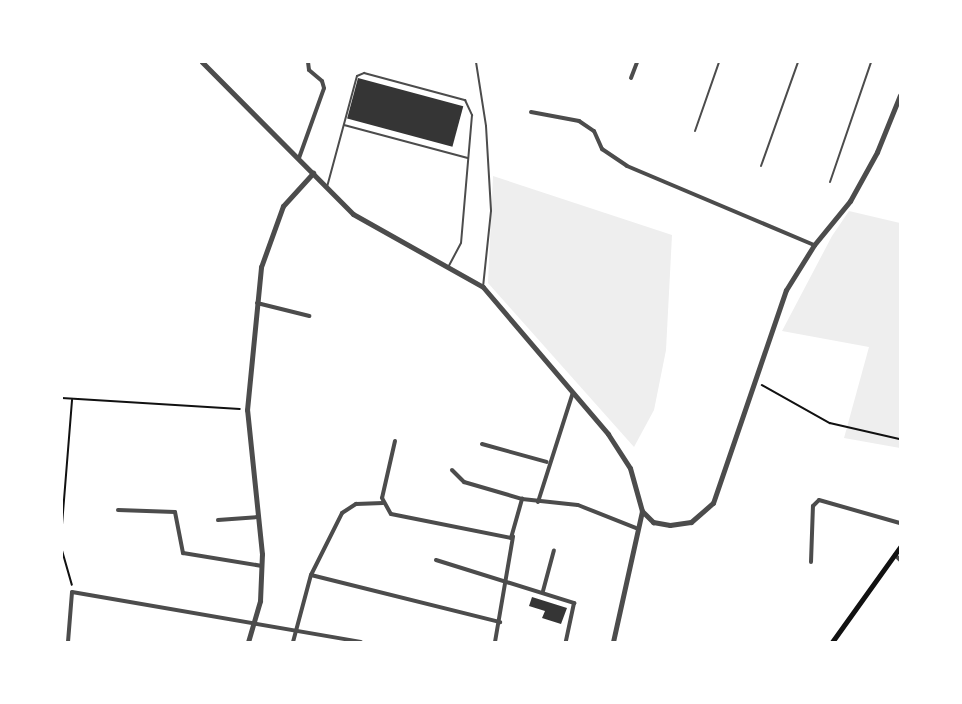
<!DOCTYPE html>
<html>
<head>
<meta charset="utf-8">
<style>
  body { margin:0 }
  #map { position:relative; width:962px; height:704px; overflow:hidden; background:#fff; font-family:Quicksand,sans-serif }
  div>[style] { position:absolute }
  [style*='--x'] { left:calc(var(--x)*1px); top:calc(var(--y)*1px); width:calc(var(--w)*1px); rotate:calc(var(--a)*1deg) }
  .green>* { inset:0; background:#eee }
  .building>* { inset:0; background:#353535; transform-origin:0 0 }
  .path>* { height:1.5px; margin:-0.75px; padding:0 0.75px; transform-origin:0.75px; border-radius:0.75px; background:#111 }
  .service>* { height:2px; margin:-1px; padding:0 1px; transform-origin:1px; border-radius:1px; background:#4c4c4c }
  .minor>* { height:4px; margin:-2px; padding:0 2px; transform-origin:2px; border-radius:2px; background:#4c4c4c }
  .tertiary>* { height:5px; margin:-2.5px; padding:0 2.5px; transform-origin:2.5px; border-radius:2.5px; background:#4c4c4c }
  .secondary>* { height:5px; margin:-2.5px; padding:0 2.5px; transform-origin:2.5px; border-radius:2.5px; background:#111 }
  span { translate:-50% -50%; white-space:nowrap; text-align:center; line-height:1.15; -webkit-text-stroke:5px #fff; paint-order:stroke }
  .frame { position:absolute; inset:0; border:63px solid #fff; pointer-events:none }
</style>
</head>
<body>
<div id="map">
  <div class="green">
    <i style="clip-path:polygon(493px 176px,672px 235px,666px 350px,654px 410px,634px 447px,488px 283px)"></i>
    <i style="clip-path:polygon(849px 211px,900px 223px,900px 448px,844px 438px,869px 347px,782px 331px,832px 236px)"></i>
  </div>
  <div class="building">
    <i style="left:358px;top:78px;width:109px;height:42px;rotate:15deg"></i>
    <i style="clip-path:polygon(532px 597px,567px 608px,561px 624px,542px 618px,545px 611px,529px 606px)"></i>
  </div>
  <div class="path">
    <i style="--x:762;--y:385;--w:78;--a:29.2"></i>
    <i style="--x:830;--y:423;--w:72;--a:12.9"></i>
    <i style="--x:62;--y:398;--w:178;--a:3.5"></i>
    <i style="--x:62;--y:525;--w:125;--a:-85.4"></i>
    <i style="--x:62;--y:549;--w:37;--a:74"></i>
  </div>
  <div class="service">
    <i style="--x:476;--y:62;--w:65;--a:81.1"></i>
    <i style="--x:486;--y:126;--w:85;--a:86.6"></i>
    <i style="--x:491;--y:211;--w:76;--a:96"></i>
    <i style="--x:344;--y:125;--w:128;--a:14.9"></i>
    <i style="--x:695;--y:131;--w:73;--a:-70.8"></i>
    <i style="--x:761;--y:166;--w:110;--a:-70.4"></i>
    <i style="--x:830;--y:182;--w:127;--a:-71.1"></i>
    <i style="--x:327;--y:187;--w:115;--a:-74.9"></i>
    <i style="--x:357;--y:76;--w:8;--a:-23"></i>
    <i style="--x:364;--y:73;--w:105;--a:15"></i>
    <i style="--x:465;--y:100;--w:17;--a:65"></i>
    <i style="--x:472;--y:115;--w:128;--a:94.9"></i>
    <i style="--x:461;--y:243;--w:26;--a:118"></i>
  </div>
  <div class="minor">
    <i style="--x:631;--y:78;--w:17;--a:-69"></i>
    <i style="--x:531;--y:112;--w:49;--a:10.6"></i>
    <i style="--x:579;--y:121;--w:18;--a:34"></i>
    <i style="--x:594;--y:131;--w:20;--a:66"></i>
    <i style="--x:602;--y:149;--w:30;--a:34"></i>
    <i style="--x:627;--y:166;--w:203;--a:22.9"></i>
    <i style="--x:299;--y:158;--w:74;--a:-70.3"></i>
    <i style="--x:324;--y:88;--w:7;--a:-106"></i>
    <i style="--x:322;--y:81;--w:17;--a:-140"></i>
    <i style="--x:309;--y:70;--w:8;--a:-97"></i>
    <i style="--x:257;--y:303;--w:54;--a:14"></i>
    <i style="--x:395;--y:441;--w:58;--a:102.8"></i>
    <i style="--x:382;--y:498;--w:18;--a:61"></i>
    <i style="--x:391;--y:514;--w:122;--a:11.3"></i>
    <i style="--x:511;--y:538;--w:41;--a:-74.2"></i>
    <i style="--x:482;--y:444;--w:67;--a:15.5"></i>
    <i style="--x:452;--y:470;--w:17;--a:45"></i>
    <i style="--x:464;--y:482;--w:60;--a:16.3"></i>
    <i style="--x:522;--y:499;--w:56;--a:6.1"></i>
    <i style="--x:578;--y:505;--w:62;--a:21.6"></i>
    <i style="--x:538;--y:502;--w:115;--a:-72.3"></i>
    <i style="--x:118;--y:510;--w:57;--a:2"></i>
    <i style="--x:175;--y:512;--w:42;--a:79"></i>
    <i style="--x:183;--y:553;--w:80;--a:9.3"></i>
    <i style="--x:218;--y:520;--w:41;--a:-4.2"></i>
    <i style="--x:895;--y:555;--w:7;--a:45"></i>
    <i style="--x:436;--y:560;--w:145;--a:17.3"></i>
    <i style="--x:574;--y:603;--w:40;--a:102"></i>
    <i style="--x:811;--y:562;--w:56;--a:-88"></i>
    <i style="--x:813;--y:506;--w:8;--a:-45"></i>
    <i style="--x:819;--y:500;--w:84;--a:15.9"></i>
    <i style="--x:311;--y:575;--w:69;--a:-63.4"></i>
    <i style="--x:342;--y:513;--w:17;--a:-33"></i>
    <i style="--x:356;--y:504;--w:27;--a:-2"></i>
    <i style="--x:543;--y:591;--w:42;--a:-75"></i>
    <i style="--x:68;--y:642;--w:50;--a:-85.4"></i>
    <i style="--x:72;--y:592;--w:293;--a:9.8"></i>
    <i style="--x:293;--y:642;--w:69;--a:-75"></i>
    <i style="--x:311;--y:575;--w:195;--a:14"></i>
    <i style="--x:495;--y:642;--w:107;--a:-80.3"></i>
  </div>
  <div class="tertiary">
    <i style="--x:202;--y:62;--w:214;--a:45.2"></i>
    <i style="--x:353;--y:214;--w:149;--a:29.3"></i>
    <i style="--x:483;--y:287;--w:193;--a:49.6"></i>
    <i style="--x:608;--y:434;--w:40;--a:57.1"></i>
    <i style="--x:630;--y:468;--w:45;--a:74.4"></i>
    <i style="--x:642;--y:511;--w:134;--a:102.5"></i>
    <i style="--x:642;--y:511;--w:16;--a:45"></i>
    <i style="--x:653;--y:522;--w:17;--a:10"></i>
    <i style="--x:670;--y:525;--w:21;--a:-8"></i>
    <i style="--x:691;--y:522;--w:29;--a:-41"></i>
    <i style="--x:713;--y:503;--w:225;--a:-71.1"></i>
    <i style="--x:786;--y:290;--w:53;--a:-58.1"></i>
    <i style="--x:814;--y:245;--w:57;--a:-50.7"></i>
    <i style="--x:850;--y:201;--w:56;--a:-61.1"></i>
    <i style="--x:877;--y:152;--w:61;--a:-68"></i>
    <i style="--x:248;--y:642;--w:43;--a:-73.7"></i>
    <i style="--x:260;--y:601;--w:47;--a:-87.6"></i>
    <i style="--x:262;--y:554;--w:145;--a:-95.9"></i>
    <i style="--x:247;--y:410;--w:144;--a:-84.4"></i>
    <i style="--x:261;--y:267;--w:65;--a:-70.2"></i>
    <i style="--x:283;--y:206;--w:45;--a:-47.7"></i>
  </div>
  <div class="secondary">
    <i style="--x:832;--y:642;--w:117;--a:-54.4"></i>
  </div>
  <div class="frame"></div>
</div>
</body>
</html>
